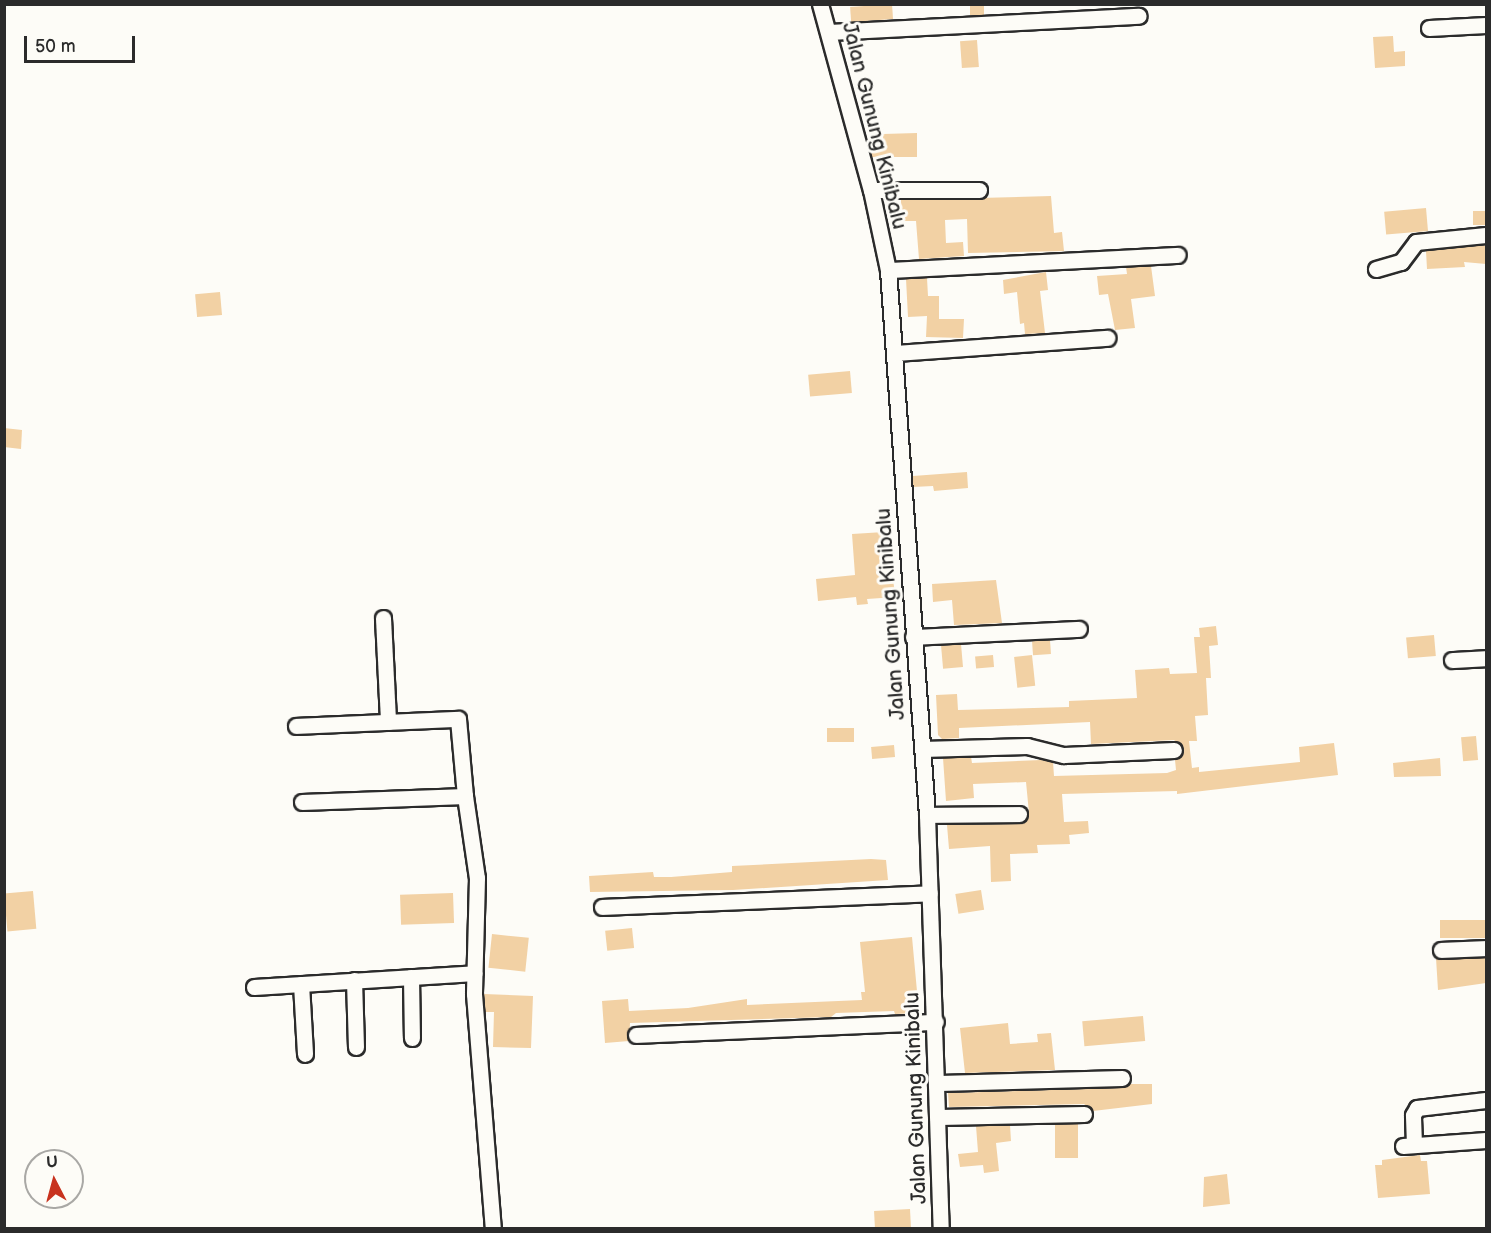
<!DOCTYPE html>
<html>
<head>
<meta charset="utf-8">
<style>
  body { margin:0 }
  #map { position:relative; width:1491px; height:1233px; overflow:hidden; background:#fdfcf7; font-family:"Balsamiq Sans",sans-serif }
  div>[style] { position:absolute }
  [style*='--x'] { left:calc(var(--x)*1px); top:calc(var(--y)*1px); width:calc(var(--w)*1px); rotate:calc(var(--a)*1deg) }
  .building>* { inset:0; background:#f2d1a4; transform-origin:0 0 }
  .roads { filter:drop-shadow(2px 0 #2b2b2b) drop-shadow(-2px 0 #2b2b2b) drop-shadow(0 2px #2b2b2b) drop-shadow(0 -2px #2b2b2b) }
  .minor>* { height:15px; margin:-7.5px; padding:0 7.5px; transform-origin:7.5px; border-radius:7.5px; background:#fdfcf7 }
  span { translate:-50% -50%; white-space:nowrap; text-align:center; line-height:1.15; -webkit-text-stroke:6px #fdfcf7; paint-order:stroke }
  .street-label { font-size:21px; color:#2b2b2b }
  .frame { position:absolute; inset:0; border:6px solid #2b2b2b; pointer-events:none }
  .north { position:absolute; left:24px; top:1149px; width:60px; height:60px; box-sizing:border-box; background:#fdfcf7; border:2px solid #a9a8a5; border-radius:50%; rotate:354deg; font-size:16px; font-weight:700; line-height:24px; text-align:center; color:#2b2b2b }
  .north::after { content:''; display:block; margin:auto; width:21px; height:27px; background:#c8321e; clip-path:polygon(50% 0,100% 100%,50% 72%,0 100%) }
  .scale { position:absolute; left:24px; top:36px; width:111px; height:27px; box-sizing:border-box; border:3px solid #2b2b2b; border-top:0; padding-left:8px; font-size:18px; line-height:21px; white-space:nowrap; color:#2b2b2b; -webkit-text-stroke:4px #fdfcf7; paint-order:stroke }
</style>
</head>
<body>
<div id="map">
  <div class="building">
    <i style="left:892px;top:4px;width:15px;height:42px;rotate:86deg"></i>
    <i style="left:970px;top:4px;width:14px;height:11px"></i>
    <i style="clip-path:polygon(1393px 36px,1394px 52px,1405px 51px,1405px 66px,1375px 68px,1373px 37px)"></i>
    <i style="left:977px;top:40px;width:27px;height:17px;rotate:86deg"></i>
    <i style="clip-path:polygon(917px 133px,917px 157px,872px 157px,870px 144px,883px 144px,883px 134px)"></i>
    <i style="clip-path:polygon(1051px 196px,1054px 233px,1062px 232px,1064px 251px,968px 253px,967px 219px,945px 220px,946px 243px,963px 242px,964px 256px,919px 259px,916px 221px,901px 221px,901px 200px)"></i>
    <i style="left:1426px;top:208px;width:23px;height:42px;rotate:85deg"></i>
    <i style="left:1486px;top:211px;width:14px;height:13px;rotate:90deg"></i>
    <i style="clip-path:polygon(1486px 245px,1486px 264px,1464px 262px,1465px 267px,1427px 269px,1426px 251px)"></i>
    <i style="clip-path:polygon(1151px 266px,1155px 296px,1131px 299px,1135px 328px,1115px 330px,1108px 294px,1099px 295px,1097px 276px,1127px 274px,1126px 267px)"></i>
    <i style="clip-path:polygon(1046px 272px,1048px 290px,1040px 291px,1045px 333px,1025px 334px,1024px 323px,1020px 324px,1017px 292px,1004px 294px,1003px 280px)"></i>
    <i style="clip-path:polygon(927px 278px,928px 296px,939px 296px,939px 319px,964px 319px,963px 338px,926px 337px,927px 316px,908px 317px,906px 279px)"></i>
    <i style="left:220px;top:292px;width:23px;height:25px;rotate:85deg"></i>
    <i style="left:850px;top:371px;width:22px;height:42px;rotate:85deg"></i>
    <i style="clip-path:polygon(4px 428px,22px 430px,21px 449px,4px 447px)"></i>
    <i style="clip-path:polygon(967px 472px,968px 488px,934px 491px,933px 486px,913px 487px,913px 476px)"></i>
    <i style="clip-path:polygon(884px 532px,896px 597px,867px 599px,868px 604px,857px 605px,856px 597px,818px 601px,816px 579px,855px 575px,852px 534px)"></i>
    <i style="clip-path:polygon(996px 580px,1002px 623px,954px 625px,952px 600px,933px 602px,932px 584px)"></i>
    <i style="clip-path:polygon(1216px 626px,1218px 645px,1209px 646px,1211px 678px,1206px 678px,1208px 715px,1195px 716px,1197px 741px,1189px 741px,1192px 768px,1199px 767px,1199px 772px,1300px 762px,1299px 747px,1334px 743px,1338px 775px,1177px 794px,1177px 791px,1062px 794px,1064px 822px,1088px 821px,1089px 833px,1069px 835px,1070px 844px,1037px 845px,1038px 853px,1010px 854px,1011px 881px,991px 882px,990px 846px,949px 849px,947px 825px,1019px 824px,1029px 818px,1029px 813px,1026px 782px,973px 784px,974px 798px,946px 801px,943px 758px,971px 757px,972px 763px,1041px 760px,1053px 762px,1054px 776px,1167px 773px,1176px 770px,1175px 760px,1184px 749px,1174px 740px,1091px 744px,1090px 722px,959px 728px,959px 738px,942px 739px,938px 735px,936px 695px,957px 694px,958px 710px,1069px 707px,1069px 701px,1137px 698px,1135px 670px,1169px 668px,1170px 674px,1197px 673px,1194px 637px,1200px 637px,1199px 628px)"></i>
    <i style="left:1434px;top:635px;width:21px;height:28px;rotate:85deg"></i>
    <i style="left:1050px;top:640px;width:14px;height:18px;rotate:86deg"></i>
    <i style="left:961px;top:644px;width:23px;height:20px;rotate:85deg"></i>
    <i style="left:993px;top:655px;width:12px;height:18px;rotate:85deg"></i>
    <i style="left:1032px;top:655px;width:31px;height:18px;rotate:84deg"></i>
    <i style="left:827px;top:728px;width:27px;height:14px"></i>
    <i style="left:1476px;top:736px;width:24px;height:15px;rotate:85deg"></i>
    <i style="left:894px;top:745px;width:12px;height:23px;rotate:85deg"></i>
    <i style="clip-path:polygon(1440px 758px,1441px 776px,1394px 777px,1393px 763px)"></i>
    <i style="clip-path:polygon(871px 859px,886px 860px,888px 880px,733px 890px,590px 892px,589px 876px,653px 872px,654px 877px,671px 877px,732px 872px,732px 866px)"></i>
    <i style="left:981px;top:890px;width:20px;height:26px;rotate:81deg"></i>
    <i style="left:33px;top:891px;width:38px;height:29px;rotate:85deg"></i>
    <i style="left:453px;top:893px;width:30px;height:53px;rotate:88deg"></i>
    <i style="left:1486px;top:920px;width:18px;height:46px;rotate:90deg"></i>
    <i style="left:632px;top:928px;width:20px;height:27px;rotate:84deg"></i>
    <i style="left:492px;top:934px;width:37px;height:34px;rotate:6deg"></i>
    <i style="clip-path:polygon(912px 937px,919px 1013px,895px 1014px,894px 1011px,836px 1013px,831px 1017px,630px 1023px,629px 1041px,605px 1043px,602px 1001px,628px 999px,629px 1011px,688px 1008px,747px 999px,747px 1005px,862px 1000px,861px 992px,865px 992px,860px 942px)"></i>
    <i style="clip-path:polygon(1436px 958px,1485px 958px,1486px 983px,1438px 990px)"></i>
    <i style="clip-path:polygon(484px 994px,533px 996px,531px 1048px,493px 1047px,494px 1012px,485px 1012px)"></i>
    <i style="left:1143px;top:1016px;width:25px;height:61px;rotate:85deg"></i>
    <i style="clip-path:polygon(1008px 1023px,1010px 1044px,1038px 1042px,1037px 1034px,1051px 1033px,1055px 1070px,965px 1073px,960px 1028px)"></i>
    <i style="clip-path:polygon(1129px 1084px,1152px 1084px,1152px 1104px,1093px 1111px,1084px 1104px,949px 1107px,948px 1093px,1122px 1088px)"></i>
    <i style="left:1055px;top:1124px;width:23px;height:34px"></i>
    <i style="clip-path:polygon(1010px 1125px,1011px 1141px,996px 1143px,999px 1171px,984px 1173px,983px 1165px,960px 1167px,958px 1154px,978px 1152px,976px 1126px)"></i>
    <i style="clip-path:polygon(1420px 1155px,1421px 1161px,1427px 1161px,1430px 1194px,1378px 1198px,1375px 1165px,1382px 1165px,1382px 1160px)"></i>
    <i style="clip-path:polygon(1227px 1174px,1230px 1204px,1203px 1207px,1204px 1177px)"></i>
    <i style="left:910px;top:1209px;width:19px;height:36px;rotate:87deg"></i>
  </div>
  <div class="roads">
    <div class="minor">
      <i style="--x:820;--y:4;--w:193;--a:74.7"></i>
      <i style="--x:871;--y:190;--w:82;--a:78"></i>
      <i style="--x:888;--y:270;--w:546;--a:85.91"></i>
      <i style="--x:927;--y:815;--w:413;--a:88.1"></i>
      <i style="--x:1429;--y:28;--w:57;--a:-3"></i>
      <i style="--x:829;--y:32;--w:310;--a:-3"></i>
      <i style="--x:871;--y:190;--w:108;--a:0"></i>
      <i style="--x:1376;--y:269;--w:26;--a:-16"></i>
      <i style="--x:1401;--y:262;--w:25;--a:-53"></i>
      <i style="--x:1416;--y:242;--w:70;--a:-5.7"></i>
      <i style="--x:888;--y:270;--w:290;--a:-3"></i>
      <i style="--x:896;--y:353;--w:212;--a:-4.1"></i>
      <i style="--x:383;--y:618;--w:104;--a:87.2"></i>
      <i style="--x:913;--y:637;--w:166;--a:-2.8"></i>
      <i style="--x:1452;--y:660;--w:34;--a:-3"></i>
      <i style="--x:296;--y:726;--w:162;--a:-2.5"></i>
      <i style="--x:458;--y:719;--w:77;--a:84.8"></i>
      <i style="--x:922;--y:749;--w:105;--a:-1.6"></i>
      <i style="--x:1027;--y:746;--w:38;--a:14"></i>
      <i style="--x:1064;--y:755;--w:110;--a:-2.6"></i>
      <i style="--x:302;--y:802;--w:163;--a:-2.1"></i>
      <i style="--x:465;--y:796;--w:83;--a:81.7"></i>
      <i style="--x:477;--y:878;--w:116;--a:91.5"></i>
      <i style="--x:474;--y:994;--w:235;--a:85.4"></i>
      <i style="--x:927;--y:815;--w:92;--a:-0.6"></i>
      <i style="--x:602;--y:907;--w:328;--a:-2.4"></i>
      <i style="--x:1441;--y:950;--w:45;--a:-2.5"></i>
      <i style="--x:411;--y:977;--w:61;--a:89.1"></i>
      <i style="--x:354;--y:980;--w:67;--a:88.3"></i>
      <i style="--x:301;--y:984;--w:70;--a:86.7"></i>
      <i style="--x:254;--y:987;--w:221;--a:-3.6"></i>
      <i style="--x:636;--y:1035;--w:300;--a:-2.5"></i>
      <i style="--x:939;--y:1083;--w:183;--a:-1.6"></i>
      <i style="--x:939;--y:1117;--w:145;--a:-1.2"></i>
      <i style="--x:1414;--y:1145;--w:30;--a:-92"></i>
      <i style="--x:1413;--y:1115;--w:8;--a:-60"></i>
      <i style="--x:1417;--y:1108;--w:69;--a:-6.6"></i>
      <i style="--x:1403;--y:1146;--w:83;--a:-4.1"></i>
    </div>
  </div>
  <div class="street-label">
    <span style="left:874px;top:126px;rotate:76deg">Jalan Gunung Kinibalu</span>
    <span style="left:891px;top:614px;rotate:-94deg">Jalan Gunung Kinibalu</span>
    <span style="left:916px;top:1098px;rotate:-92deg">Jalan Gunung Kinibalu</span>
  </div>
  <div class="frame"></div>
  <div class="north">U</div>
  <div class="scale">50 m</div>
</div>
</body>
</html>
